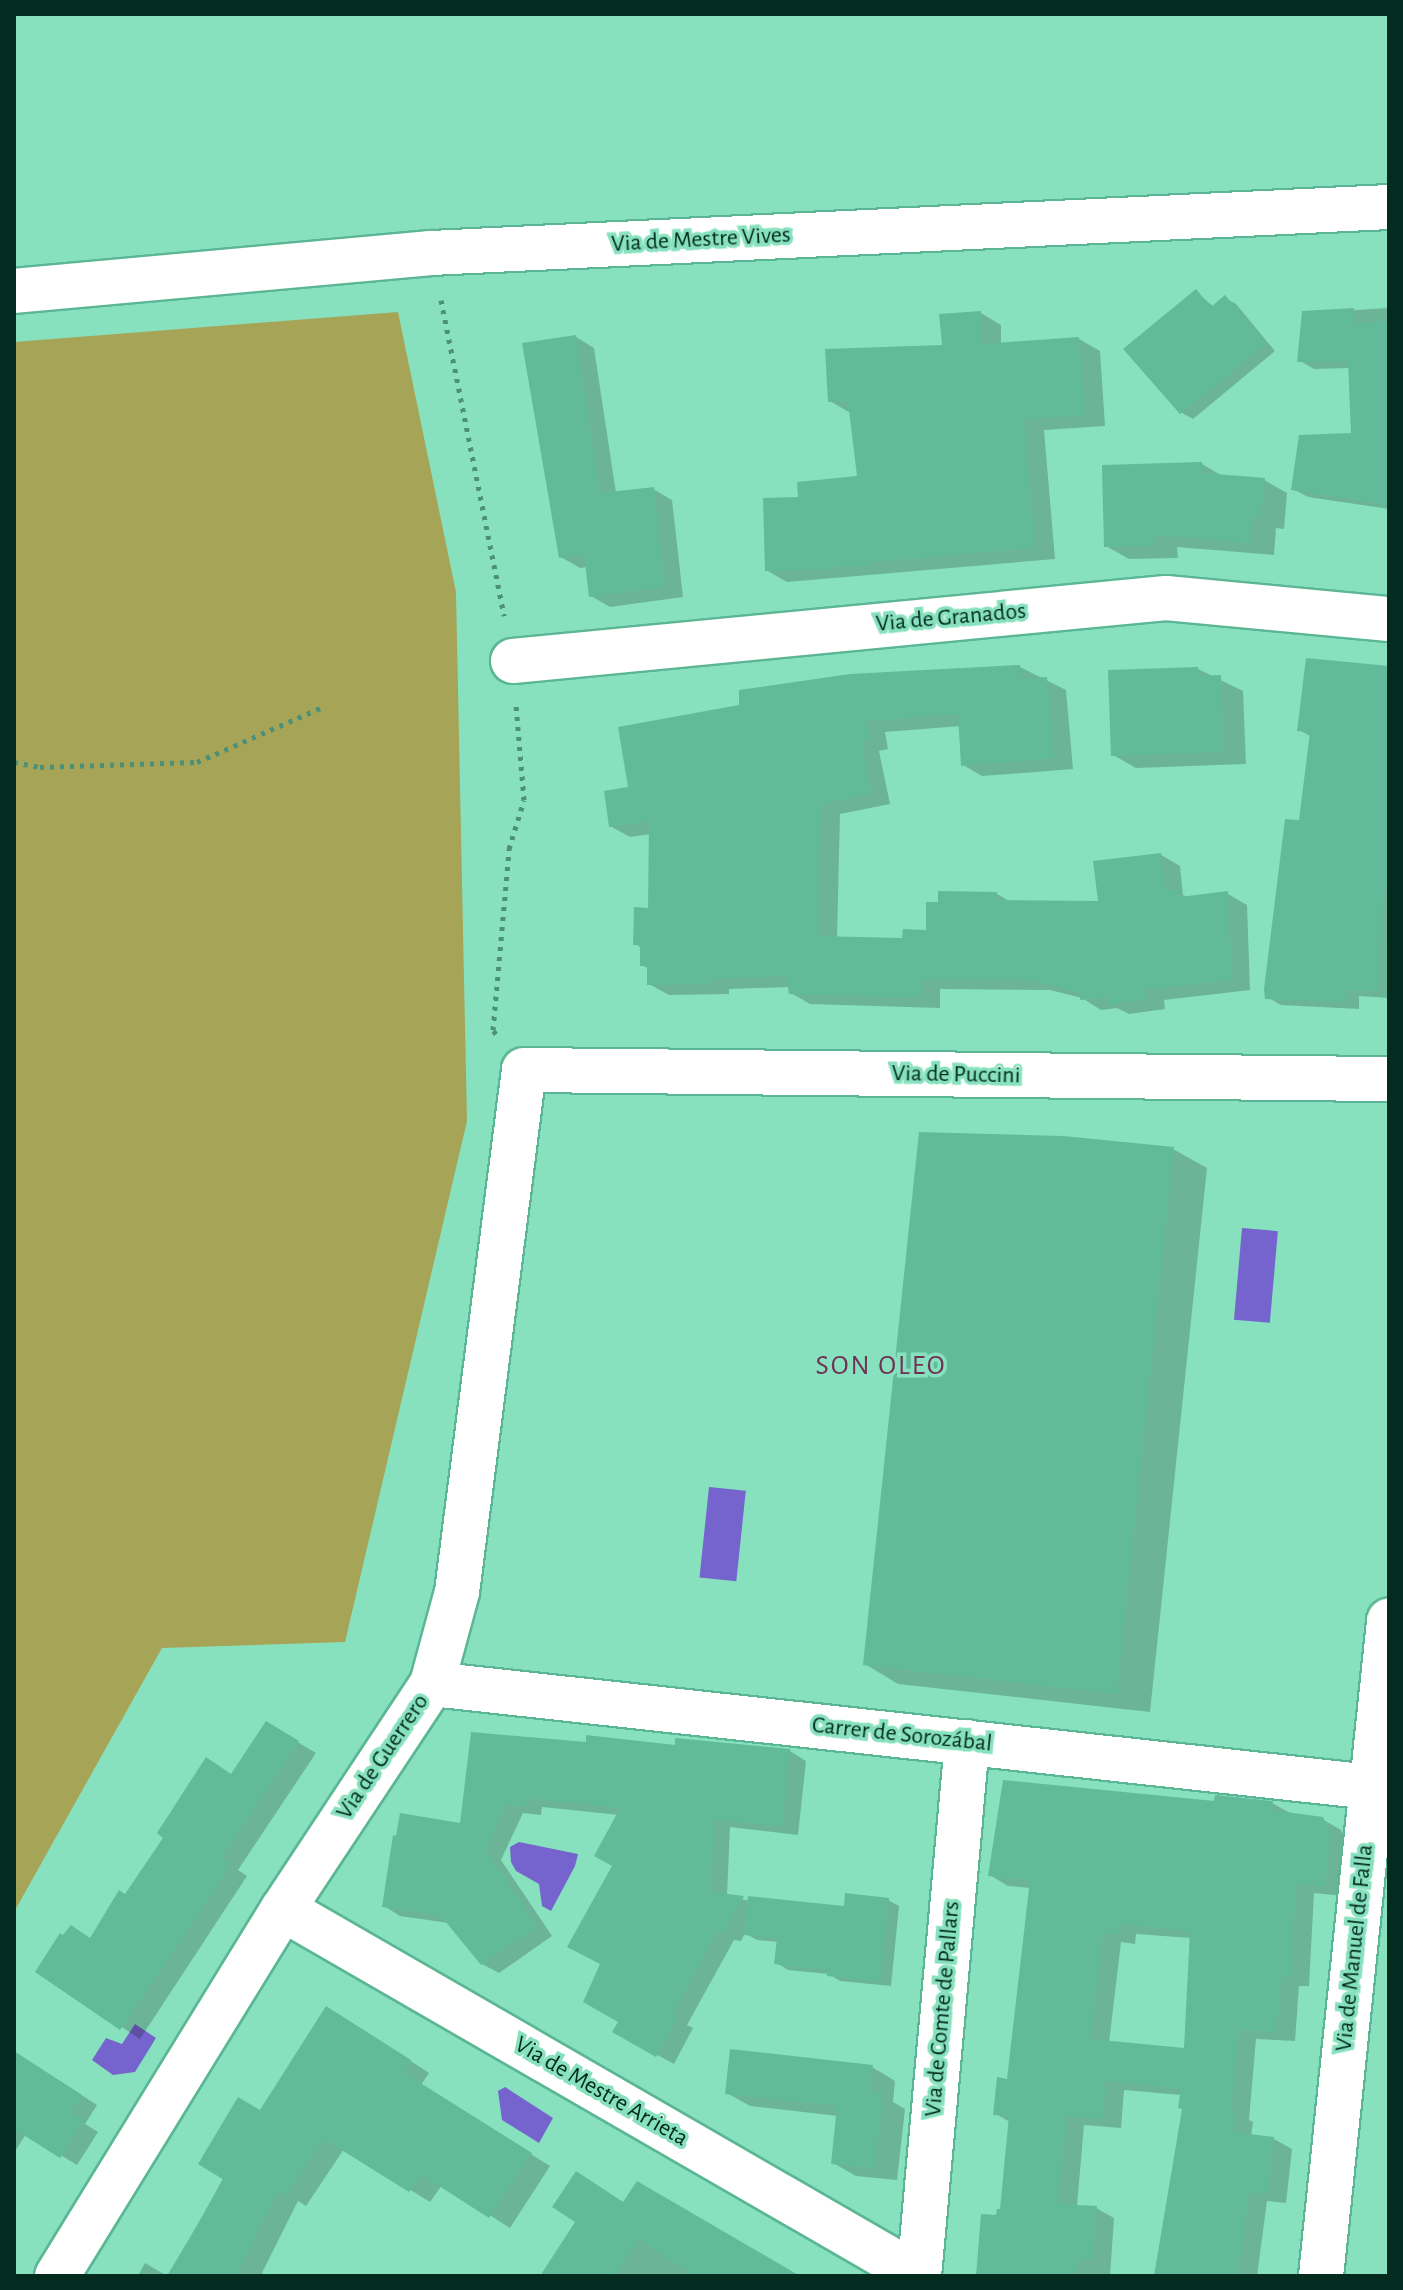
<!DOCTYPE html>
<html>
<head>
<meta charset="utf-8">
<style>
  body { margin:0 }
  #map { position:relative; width:1403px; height:2290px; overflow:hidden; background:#87e1bf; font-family:"Alegreya Sans",sans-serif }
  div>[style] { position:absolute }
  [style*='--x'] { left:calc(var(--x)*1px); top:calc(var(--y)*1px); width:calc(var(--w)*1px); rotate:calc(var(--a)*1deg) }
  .green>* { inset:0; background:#a6a557 }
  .water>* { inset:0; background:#7564ce; transform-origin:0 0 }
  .shadow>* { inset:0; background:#0003 }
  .building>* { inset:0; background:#61bb9a }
  .path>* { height:5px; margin-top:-2.5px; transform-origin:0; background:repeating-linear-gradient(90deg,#4c9078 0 4px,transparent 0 10px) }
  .roads { filter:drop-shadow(2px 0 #5bb695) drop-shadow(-2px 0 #5bb695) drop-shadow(0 2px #5bb695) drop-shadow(0 -2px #5bb695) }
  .minor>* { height:44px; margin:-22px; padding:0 22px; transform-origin:22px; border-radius:22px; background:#fff }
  span { translate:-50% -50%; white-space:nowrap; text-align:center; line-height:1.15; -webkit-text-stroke:7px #87e1bf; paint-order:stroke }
  .street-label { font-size:24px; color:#032b1f }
  .quarter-label { font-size:28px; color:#703154; letter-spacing:2px }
  .frame { position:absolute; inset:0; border:16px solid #032b1f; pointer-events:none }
</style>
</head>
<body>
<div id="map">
  <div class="green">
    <i style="clip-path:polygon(398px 312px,456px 592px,467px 1121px,345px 1642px,162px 1648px,14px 1912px,14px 342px)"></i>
  </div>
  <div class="water">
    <i style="left:1242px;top:1228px;width:36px;height:92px;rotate:5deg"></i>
    <i style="left:709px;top:1487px;width:37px;height:91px;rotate:6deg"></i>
    <i style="clip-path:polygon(519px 1842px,578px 1854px,575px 1866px,551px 1911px,542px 1906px,539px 1884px,516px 1871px,511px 1862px,510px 1847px)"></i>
    <i style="clip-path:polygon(135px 2024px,156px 2038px,135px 2072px,113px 2075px,92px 2060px,106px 2038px,122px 2044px)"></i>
    <i style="clip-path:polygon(505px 2087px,553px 2118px,539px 2143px,502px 2120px,498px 2091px)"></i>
  </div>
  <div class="shadow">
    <i style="clip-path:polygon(1196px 292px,1214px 307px,1225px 298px,1236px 304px,1275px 351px,1193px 419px,1182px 413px,1126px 349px)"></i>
    <i style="clip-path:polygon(1389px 308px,1389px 509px,1308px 497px,1293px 489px,1353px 435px,1350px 368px,1314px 369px,1300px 361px,1304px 313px)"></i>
    <i style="clip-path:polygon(981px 313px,1001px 325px,1001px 345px,1079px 339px,1100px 351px,1105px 426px,1044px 430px,1055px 559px,787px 582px,766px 570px,800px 499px,860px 477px,852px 414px,830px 401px,944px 347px)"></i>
    <i style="clip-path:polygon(576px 337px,594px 348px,616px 493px,653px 489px,672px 500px,683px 597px,610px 607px,591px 596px,587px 567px,580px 568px,561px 557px)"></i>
    <i style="clip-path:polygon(1202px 464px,1224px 477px,1264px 480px,1287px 493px,1284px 529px,1276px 528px,1274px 555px,1177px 547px,1178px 558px,1129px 559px,1106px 546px)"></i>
    <i style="clip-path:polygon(1020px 667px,1066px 690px,1073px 769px,982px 776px,963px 765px,961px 726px,885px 732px,888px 749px,879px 751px,890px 804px,840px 814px,837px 939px,904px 940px,928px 932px,997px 894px,1011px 902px,1100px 903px,1161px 855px,1180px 866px,1183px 895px,1189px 898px,1228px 894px,1247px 905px,1250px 990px,1164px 1000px,1165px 1009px,1129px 1014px,1117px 1008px,1101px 1010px,1082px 998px,1050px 990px,940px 989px,940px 1008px,810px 1004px,791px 993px,790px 987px,729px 989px,729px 994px,669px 995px,649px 984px,649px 969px,642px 965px,642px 948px,635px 944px,650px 910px,651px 834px,630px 837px,610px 826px,630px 789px)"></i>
    <i style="clip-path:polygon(1389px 668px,1389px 998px,1359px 996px,1359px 1009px,1281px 1005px,1267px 997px,1301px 822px,1312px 737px,1299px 730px)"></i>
    <i style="clip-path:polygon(1198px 669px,1243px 691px,1246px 764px,1136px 768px,1113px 755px)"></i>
    <i style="clip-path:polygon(1173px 1149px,1207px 1168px,1150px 1712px,898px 1684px,865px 1664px)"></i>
    <i style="clip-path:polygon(267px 1724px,316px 1753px,238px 1870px,247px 1876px,140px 2039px,37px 1972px,91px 1939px,232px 1775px)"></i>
    <i style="clip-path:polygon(588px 1744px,790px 1751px,806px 1761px,798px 1835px,730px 1827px,727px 1896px,750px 1901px,845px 1908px,888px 1900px,899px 1906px,891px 1986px,840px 1981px,829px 1974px,788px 1970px,777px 1963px,779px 1942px,757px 1940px,745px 1933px,741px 1941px,734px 1940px,687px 2025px,693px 2028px,674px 2064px,615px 2032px,621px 2021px,602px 1964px,619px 1815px,542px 1807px,541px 1815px,523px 1813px,501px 1860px,552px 1936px,499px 1973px,482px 1964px,449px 1923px,400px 1916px,384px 1906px,461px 1825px)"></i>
    <i style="clip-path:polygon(evenodd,1272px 1803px,1292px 1814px,1322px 1819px,1341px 1830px,1349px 1846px,1343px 1896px,1314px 1893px,1309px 1986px,1299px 1986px,1295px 2041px,1256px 2039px,1249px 2120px,1253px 2122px,1251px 2136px,1274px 2139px,1292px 2149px,1286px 2203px,1267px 2201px,1257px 2276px,1156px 2276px,1184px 2110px,1181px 2095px,1124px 2090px,1121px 2128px,1084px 2125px,1077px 2206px,1096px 2208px,1114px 2218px,1110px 2276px,981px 2276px,1002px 2211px,1010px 2122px,996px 2114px,1009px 2081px,1031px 1888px,1008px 1886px,990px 1875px,1215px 1804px,1272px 1803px,1136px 1934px,1191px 1938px,1185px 2050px,1109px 2043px,1121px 1942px,1135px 1944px,1136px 1934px)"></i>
    <i style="clip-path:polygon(346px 2019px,429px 2073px,421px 2085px,550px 2166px,510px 2228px,442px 2185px,430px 2202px,344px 2149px,306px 2206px,298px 2201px,262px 2273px,268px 2276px,169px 2276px,260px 2112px)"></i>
    <i style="clip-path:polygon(14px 2060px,33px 2064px,97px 2105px,85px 2124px,98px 2132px,77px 2165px,26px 2134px,14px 2153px)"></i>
    <i style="clip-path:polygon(872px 2067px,895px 2081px,893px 2102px,905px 2109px,897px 2180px,856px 2176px,833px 2163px,838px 2116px,750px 2106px,727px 2093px)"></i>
    <i style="clip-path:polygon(625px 2203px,788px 2276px,571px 2276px)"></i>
    <i style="clip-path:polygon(145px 2263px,167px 2276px,138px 2276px)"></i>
  </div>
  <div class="building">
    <i style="clip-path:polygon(1196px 289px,1211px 307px,1225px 295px,1266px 344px,1180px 414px,1123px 349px)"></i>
    <i style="clip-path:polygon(1354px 308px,1355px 323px,1389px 321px,1389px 505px,1291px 490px,1299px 435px,1351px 433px,1348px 361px,1297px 362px,1302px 311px)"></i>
    <i style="clip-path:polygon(981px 311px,981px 344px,1079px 337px,1085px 415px,1024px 420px,1035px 548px,872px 562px,872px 566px,836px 566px,836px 569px,765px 571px,763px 498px,798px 497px,797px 482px,857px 476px,848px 402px,828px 402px,825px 349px,942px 345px,939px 314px)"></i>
    <i style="clip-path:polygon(576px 335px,600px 493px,654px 487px,665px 587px,589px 597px,584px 555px,559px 558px,522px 343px)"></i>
    <i style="clip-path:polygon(1202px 462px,1203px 473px,1265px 478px,1261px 517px,1253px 516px,1251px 543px,1155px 535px,1156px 546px,1104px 547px,1102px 465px)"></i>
    <i style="clip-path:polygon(1306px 658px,1389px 666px,1389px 888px,1383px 888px,1378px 991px,1345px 990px,1345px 1002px,1265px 999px,1264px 989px,1285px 819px,1299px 820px,1310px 732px,1297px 731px)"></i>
    <i style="clip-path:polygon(1020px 665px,1022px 679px,1047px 677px,1054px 758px,961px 766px,958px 714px,867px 721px,870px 739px,861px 740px,871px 793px,821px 804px,818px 936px,902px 938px,903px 929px,926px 930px,926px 902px,938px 902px,938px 891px,997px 892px,997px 900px,1098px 901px,1093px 861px,1161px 853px,1165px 891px,1179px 890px,1180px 897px,1228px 891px,1232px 980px,1145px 990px,1147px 999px,1108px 1005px,1107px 997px,1080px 1000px,1080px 992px,1029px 980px,922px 979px,921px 998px,789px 994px,786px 976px,710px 979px,710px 984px,647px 985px,647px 966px,640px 966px,640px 945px,633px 945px,634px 907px,648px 908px,649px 821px,609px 827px,604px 791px,628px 787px,618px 727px,739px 705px,739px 690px,850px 674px)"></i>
    <i style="clip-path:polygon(1198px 667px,1199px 676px,1221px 675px,1224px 752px,1111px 756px,1108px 670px)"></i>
    <i style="clip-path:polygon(919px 1132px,1063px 1136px,1174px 1147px,1117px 1694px,863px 1665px)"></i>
    <i style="clip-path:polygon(266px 1721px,299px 1741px,221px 1858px,230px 1864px,211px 1896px,120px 2030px,35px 1972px,60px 1933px,63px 1935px,71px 1925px,90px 1938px,119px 1890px,125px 1894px,163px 1838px,157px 1833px,206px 1757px,231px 1774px)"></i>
    <i style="clip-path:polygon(471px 1732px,586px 1742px,586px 1735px,675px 1745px,675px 1738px,790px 1749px,782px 1827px,714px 1819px,711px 1892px,744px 1896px,724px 1933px,717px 1932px,672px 2014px,678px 2017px,656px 2057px,612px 2032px,618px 2022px,583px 2002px,600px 1964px,567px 1947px,612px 1866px,594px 1856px,620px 1808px,526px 1798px,525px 1807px,506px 1805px,486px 1850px,537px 1926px,481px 1965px,441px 1916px,382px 1907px,393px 1835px,396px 1836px,400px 1813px,460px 1823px)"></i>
    <i style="clip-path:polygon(evenodd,1003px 1780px,1214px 1801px,1215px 1795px,1273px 1801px,1271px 1810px,1323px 1817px,1331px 1834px,1325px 1887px,1296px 1884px,1291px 1977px,1281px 1976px,1277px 2032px,1239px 2030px,1231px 2109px,1236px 2110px,1233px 2132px,1274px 2137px,1268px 2194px,1249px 2192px,1238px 2276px,1154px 2276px,1182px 2109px,1178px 2108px,1181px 2088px,1106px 2081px,1103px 2119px,1067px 2116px,1058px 2204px,1097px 2206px,1092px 2259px,1078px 2258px,1076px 2276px,976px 2276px,981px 2214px,996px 2215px,997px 2209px,1000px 2209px,1009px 2116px,993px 2115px,997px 2077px,1007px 2079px,1030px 1880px,988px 1876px,1003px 1780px,1118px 1924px,1190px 1931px,1184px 2048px,1091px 2039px,1103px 1933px,1117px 1935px,1118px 1924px)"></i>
    <i style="clip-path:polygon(845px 1893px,889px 1898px,880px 1981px,827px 1976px,828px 1970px,774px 1964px,777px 1938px,744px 1935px,748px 1896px,844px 1906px)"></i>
    <i style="clip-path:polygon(326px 2006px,411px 2060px,403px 2072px,532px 2153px,489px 2218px,422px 2175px,409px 2192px,324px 2139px,286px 2196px,278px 2191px,236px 2276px,167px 2276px,224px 2180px,198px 2164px,238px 2097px,260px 2110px)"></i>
    <i style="clip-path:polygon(730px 2049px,873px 2065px,870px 2092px,883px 2094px,875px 2168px,831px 2164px,837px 2106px,725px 2094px)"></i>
    <i style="clip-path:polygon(14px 2051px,82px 2095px,70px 2113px,84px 2121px,60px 2158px,14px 2129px)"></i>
    <i style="clip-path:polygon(576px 2171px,623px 2202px,637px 2181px,800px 2276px,695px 2276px,639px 2239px,614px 2276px,540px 2276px,575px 2222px,552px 2207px)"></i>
  </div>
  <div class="path">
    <i style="--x:441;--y:300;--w:322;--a:78.7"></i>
    <i style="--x:14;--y:762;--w:26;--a:11"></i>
    <i style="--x:40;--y:767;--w:157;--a:-1.8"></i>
    <i style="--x:197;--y:762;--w:137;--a:-23.6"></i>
    <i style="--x:496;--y:1034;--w:5;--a:-127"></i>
    <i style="--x:493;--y:1030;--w:182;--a:-84.9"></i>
    <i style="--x:509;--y:849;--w:51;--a:-73"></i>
    <i style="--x:524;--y:800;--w:95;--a:-94.8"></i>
  </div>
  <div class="roads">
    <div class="minor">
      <i style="--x:14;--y:291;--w:419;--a:-5.2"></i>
      <i style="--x:431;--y:253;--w:959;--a:-2.75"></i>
      <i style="--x:513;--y:661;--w:656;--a:-5.51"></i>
      <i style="--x:1166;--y:598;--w:224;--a:5.4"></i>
      <i style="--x:432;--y:1684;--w:945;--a:6.26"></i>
      <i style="--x:283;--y:1909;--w:734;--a:29.99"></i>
      <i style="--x:919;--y:2276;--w:536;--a:-84.86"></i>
      <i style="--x:57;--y:2276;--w:431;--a:-58.4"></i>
      <i style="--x:283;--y:1909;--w:270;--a:-56.5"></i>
      <i style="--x:432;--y:1684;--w:95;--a:-74.8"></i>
      <i style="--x:457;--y:1592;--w:526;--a:-82.69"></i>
      <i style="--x:524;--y:1070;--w:865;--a:0.6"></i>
      <i style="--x:1321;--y:2276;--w:659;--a:-84.07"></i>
    </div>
  </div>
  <div class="street-label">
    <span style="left:701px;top:240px;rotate:-3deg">Via de Mestre Vives</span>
    <span style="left:951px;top:618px;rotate:-5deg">Via de Granados</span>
    <span style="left:956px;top:1075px;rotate:1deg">Via de Puccini</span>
    <span style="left:902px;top:1735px;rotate:6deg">Carrer de Sorozábal</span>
    <span style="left:383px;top:1757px;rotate:-56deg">Via de Guerrero</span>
    <span style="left:1355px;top:1948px;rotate:-84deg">Via de Manuel de Falla</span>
    <span style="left:943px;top:2009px;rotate:-85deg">Via de Comte de Pallars</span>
    <span style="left:601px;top:2092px;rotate:30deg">Via de Mestre Arrieta</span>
  </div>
  <div class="quarter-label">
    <span style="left:881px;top:1366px">SON OLEO</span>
  </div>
  <div class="frame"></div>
</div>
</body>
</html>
